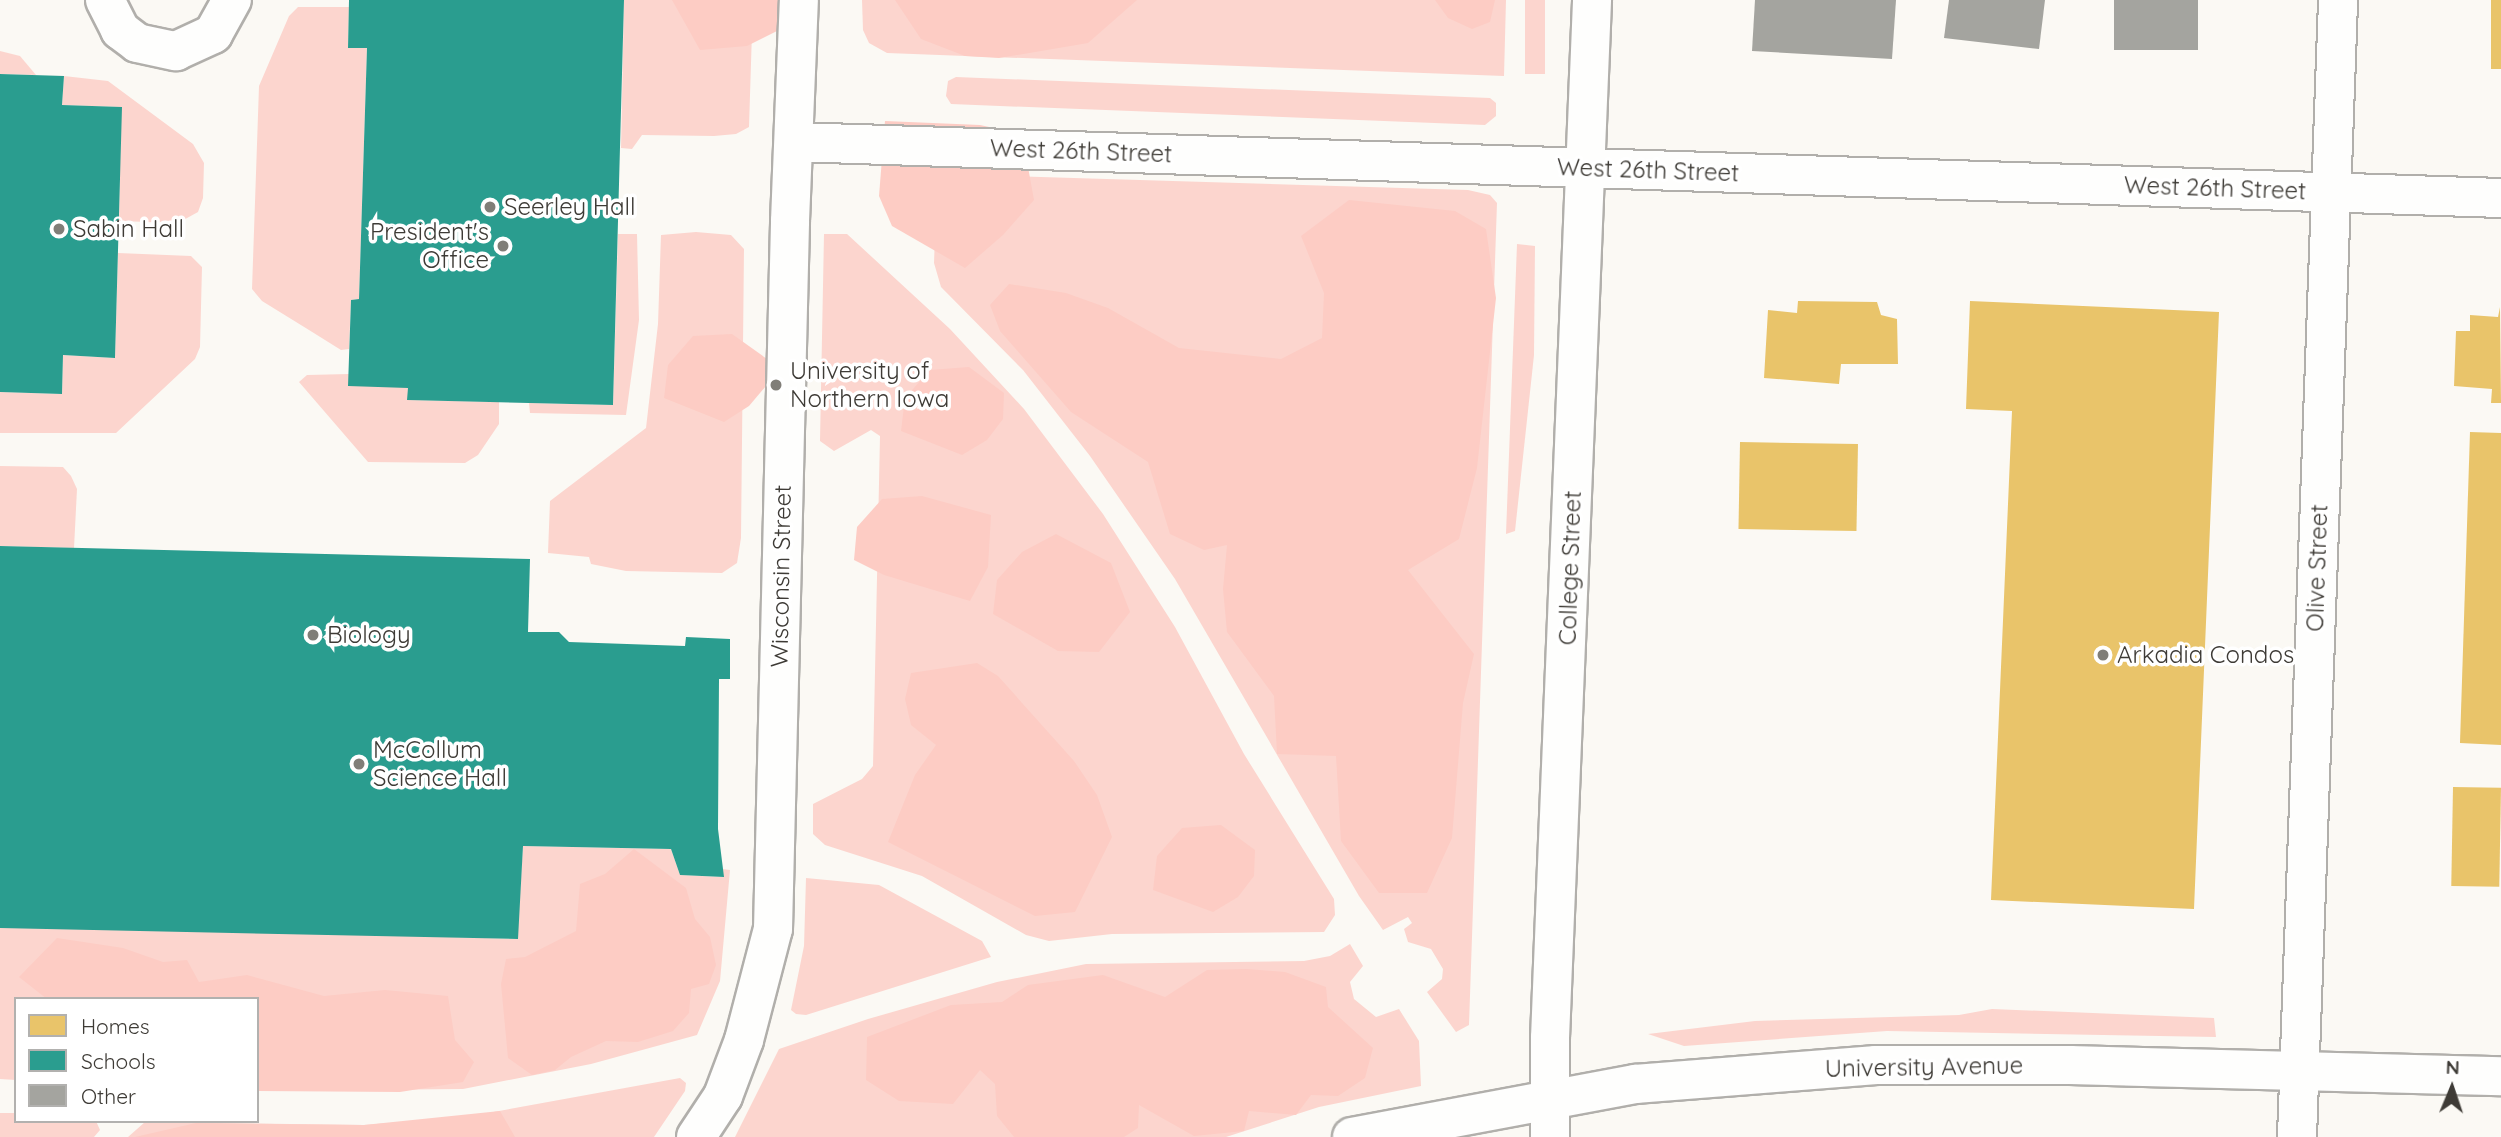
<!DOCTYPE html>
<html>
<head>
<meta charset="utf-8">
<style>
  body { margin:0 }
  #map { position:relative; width:2501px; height:1137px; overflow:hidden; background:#fbf9f4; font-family:Quicksand,sans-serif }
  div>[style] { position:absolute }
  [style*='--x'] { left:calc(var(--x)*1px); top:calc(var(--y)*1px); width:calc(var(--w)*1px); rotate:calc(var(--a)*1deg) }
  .green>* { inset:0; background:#fcd5ce; transform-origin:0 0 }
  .forest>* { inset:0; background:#fdccc4 }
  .homes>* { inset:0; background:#e9c46a; transform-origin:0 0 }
  .schools>* { inset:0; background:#2a9d8f }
  .building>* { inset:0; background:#a4a49f; transform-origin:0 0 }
  .roads { filter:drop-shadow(2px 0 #b1afab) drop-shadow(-2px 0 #b1afab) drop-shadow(0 2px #b1afab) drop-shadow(0 -2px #b1afab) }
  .minor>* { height:38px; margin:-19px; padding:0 19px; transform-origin:19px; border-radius:19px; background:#fefefd }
  .tertiary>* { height:38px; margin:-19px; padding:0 19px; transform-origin:19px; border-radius:19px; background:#fefefd }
  .primary>* { height:38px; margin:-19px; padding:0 19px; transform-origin:19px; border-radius:19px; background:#fefefd }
  .dots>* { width:19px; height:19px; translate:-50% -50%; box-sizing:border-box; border:4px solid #fff; border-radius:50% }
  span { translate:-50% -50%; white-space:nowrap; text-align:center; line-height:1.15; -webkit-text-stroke:7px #fff; paint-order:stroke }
  .street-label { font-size:24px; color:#3e3b36 }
  .poi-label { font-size:24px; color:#3e3b36 }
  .left { translate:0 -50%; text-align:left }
  .right { translate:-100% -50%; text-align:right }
  .legend { position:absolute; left:14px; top:997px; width:245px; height:126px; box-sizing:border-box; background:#fff; border:2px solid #b2b1af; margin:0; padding:9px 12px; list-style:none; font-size:21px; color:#3e3b36 }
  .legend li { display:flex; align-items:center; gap:14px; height:35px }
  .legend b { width:35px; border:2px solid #b2b1af }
  .north { position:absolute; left:2417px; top:1053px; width:70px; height:70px; -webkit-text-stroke:5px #fff; paint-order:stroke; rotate:2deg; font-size:19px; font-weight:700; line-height:28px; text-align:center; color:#3e3b36 }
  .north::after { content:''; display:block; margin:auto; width:24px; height:32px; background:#3e3b36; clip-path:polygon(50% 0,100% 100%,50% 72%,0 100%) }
</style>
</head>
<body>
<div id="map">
  <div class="green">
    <i style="clip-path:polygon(624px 0,753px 0,749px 127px,736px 134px,714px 136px,642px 135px,632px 149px,621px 148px)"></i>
    <i style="clip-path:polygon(862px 0,1506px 0,1504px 76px,887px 53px,869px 43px,863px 30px)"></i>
    <i style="left:1525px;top:0;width:20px;height:74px"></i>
    <i style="clip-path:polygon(298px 7px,349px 7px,348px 47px,367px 48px,359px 299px,351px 300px,349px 349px,341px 350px,309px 330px,262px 301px,252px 289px,259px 86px,289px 16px)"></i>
    <i style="clip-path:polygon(0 51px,20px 56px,36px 75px,0 74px)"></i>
    <i style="clip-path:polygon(64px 76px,108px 81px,193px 144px,204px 163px,203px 198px,198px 212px,178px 223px,119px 221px,121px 107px,62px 105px)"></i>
    <i style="clip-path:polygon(956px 77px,1490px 98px,1496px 103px,1496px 116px,1485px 125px,951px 104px,946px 96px,948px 81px)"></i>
    <i style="clip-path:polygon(942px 174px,1468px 190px,1490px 195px,1497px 203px,1469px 1025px,1456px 1032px,1427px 992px,1442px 979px,1443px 969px,1431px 949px,1408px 942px,1404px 929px,1412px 923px,1408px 917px,1383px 930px,1359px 896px,1175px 579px,1090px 456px,1023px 370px,941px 287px,934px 263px,937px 181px)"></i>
    <i style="clip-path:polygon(696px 232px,731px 235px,744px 249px,741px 538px,737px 563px,722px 573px,626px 571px,591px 564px,589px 557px,548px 553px,550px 501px,646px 428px,658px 324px,661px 235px)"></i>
    <i style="clip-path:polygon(618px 234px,637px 234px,639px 320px,626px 415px,530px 413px,529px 403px,613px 405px)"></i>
    <i style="clip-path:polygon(824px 234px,847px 234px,950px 329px,1024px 409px,1103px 514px,1175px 627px,1244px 754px,1334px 899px,1335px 915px,1324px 932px,1112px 934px,1049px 941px,1026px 935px,922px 876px,825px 845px,813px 834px,813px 804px,862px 779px,873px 766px,880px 436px,871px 430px,834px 451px,820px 441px)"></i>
    <i style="clip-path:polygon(1517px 244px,1535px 246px,1534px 355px,1515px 531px,1506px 534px)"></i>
    <i style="clip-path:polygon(118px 253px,191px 256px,202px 267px,200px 347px,195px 359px,116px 433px,0 433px,0 392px,62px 394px,63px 355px,115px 358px)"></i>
    <i style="clip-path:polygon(349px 374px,408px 388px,408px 400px,499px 402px,499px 424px,478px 455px,465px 463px,368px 462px,299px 382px,307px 375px)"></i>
    <i style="clip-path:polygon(0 466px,63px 467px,71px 476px,77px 489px,74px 548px,0 546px)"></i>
    <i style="clip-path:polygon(523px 846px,671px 849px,680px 875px,723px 877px,722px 869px,730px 870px,720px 981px,697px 1035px,591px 1064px,463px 1089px,257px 1091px,257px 999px,16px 999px,16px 1080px,0 1079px,0 924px,517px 939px)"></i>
    <i style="clip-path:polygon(806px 878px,879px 885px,982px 941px,991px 957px,806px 1015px,796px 1014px,791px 1010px,804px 946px)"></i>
    <i style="clip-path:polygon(1350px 944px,1363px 966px,1350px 982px,1354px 999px,1376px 1017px,1399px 1009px,1419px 1041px,1421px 1086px,1319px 1107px,1226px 1137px,735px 1137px,779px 1049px,868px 1019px,997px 982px,1086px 964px,1304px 961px,1330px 956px)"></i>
    <i style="clip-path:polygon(1992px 1009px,2214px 1018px,2216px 1037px,1887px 1031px,1684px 1046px,1648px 1034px,1755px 1021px,1959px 1015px)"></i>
    <i style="clip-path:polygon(680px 1078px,686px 1083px,685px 1091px,654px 1137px,128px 1137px,145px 1122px,364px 1125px,466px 1117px)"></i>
    <i style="clip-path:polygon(0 1113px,16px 1113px,16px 1121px,96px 1121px,100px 1130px,94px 1137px,0 1137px)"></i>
  </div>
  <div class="forest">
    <i style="clip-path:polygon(672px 0,778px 0,779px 30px,747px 46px,700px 50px)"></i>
    <i style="clip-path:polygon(895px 0,1137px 0,1088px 43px,999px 58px,965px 56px,921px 39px)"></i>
    <i style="clip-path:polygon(1435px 0,1495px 0,1490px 22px,1472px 29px,1448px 18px)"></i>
    <i style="clip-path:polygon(885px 121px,980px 125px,1022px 134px,1034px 200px,1003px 235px,965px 268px,892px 226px,879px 196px)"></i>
    <i style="clip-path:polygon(1349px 200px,1455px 211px,1486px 229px,1496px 298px,1477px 468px,1459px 539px,1408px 570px,1474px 654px,1463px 703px,1452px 838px,1427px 893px,1379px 893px,1341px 841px,1336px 756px,1277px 754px,1274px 696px,1227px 632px,1223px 589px,1227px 545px,1204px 550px,1170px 534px,1148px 462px,1071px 412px,1000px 331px,990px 305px,1009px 284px,1066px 293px,1108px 308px,1179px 348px,1281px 359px,1322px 338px,1324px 293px,1301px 236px)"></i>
    <i style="clip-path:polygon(732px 334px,767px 359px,766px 386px,749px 406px,724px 422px,664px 398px,668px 365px,693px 336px)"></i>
    <i style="clip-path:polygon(969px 367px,1004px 393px,1003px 419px,987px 440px,962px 455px,901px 431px,905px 398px,930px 370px)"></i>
    <i style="clip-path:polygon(922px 496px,991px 515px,988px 567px,970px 601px,884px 575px,854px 560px,857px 527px,882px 499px)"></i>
    <i style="clip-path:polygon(1056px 534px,1111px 563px,1130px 612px,1099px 652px,1058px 651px,993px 614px,997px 580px,1022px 552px)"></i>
    <i style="clip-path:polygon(977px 663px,998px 676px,1074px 761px,1097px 795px,1112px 837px,1075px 912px,1035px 916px,888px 842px,915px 775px,936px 745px,911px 725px,905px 699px,911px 673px)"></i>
    <i style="clip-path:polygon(1221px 825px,1255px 850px,1254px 876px,1238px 897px,1213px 912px,1153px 890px,1157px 856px,1182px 828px)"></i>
    <i style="clip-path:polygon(634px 849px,686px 888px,695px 919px,710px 937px,716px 965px,709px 984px,691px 989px,689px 1013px,673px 1031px,638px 1042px,606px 1041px,571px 1057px,555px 1070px,532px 1075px,508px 1058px,501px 984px,506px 959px,525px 957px,576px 931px,580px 884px,605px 874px)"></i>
    <i style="clip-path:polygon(57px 938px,123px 948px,163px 962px,187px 960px,199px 982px,247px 975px,324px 996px,385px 990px,448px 996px,455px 1040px,474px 1062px,463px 1082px,400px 1092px,257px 1091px,257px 999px,47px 999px,19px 977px)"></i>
    <i style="clip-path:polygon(1246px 969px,1285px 972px,1326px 987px,1328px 1007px,1373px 1048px,1365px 1078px,1338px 1096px,1311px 1095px,1296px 1115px,1249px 1111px,1244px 1131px,1194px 1136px,1139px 1105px,1138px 1128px,1124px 1137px,1014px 1137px,997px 1116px,995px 1084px,980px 1070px,953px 1104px,899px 1101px,866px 1080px,867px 1037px,951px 1005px,1002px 1002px,1028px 985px,1103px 975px,1165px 997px,1207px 970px)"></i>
    <i style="clip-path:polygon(500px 1111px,515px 1137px,135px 1137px,196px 1123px,364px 1125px)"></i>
  </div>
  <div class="homes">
    <i style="left:2491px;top:0;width:10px;height:69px"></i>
    <i style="clip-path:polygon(1798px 301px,1877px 302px,1881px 315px,1897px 319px,1898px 364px,1841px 364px,1839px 384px,1764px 378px,1768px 310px,1797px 313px)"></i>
    <i style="clip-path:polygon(1970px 301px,2219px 312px,2194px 909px,1991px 900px,2012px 411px,1966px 409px)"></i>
    <i style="clip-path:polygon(2500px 307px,2501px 403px,2491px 403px,2492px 389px,2454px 386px,2456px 331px,2470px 331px,2470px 315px,2498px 317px)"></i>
    <i style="clip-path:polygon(2470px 432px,2501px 433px,2501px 745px,2460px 743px)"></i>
    <i style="left:1740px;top:442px;width:118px;height:87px;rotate:1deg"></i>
    <i style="left:2453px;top:787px;width:48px;height:99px;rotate:1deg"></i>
  </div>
  <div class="schools">
    <i style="clip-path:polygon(349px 0,624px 0,613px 405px,407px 400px,408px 388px,348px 386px,351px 300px,359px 299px,367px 48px,348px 48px)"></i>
    <i style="clip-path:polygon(0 74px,64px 76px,62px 105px,122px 107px,115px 358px,63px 355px,62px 394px,0 392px)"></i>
    <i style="clip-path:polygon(0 546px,530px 559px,528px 632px,559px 632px,569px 642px,685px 646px,686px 637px,730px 639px,730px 679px,719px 679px,718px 829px,724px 877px,680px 875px,671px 849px,523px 846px,518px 939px,0 928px)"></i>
  </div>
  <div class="building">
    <i style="clip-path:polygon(1755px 0,1896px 0,1892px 59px,1752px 51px)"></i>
    <i style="clip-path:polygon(1949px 0,2045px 0,2039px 49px,1944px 38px)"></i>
    <i style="left:2114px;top:0;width:84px;height:50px"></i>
  </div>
  <div class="roads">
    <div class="minor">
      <i style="--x:105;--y:0;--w:34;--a:63"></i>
      <i style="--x:120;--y:30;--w:21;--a:37"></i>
      <i style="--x:137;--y:43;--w:40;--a:12"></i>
      <i style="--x:176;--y:51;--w:41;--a:-24.7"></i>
      <i style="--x:213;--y:34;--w:39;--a:-61"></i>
      <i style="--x:795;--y:142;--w:1707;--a:1.88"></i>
      <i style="--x:696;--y:1137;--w:49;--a:-56.6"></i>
      <i style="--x:723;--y:1096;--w:60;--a:-69.4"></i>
      <i style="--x:744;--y:1040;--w:115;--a:-75.4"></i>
      <i style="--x:773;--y:929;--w:708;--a:-88.62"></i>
      <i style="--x:790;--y:221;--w:221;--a:-87.7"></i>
      <i style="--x:2297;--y:1137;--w:1138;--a:-87.93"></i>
    </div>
    <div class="tertiary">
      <i style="--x:1550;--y:1137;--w:99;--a:-90"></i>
      <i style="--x:1550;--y:1038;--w:1039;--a:-87.68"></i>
    </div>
    <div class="primary">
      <i style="--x:1352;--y:1137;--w:288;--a:-10.6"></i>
      <i style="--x:1635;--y:1084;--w:242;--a:-4.5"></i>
      <i style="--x:1876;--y:1065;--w:194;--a:0"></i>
      <i style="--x:2070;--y:1065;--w:431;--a:1.5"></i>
    </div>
  </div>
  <div class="dots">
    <i style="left:490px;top:207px;background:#807e78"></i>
    <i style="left:59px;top:229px;background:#807e78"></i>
    <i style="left:503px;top:246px;background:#807e78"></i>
    <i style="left:776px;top:385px;background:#807e78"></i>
    <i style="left:313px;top:635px;background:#807e78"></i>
    <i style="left:2103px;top:655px;background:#807e78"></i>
    <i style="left:359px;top:764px;background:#807e78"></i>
  </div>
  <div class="street-label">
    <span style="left:1081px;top:151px;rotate:2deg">West 26th Street</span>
    <span style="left:1648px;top:170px;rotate:2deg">West 26th Street</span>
    <span style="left:2215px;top:188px;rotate:2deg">West 26th Street</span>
    <span style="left:1570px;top:568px;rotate:-88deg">College Street</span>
    <span style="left:2317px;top:568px;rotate:-88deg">Olive Street</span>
    <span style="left:781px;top:576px;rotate:-89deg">Wisconsin Street</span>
    <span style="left:1924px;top:1067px;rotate:-1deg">University Avenue</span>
  </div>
  <div class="poi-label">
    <span class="left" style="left:504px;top:207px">Seerley Hall</span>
    <span class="left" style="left:73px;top:229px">Sabin Hall</span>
    <span class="right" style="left:489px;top:246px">President's<br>Office</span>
    <span class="left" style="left:790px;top:385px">University of<br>Northern Iowa</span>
    <span class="left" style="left:327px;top:635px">Biology</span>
    <span class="left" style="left:2117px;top:655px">Arkadia Condos</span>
    <span class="left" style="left:373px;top:764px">McCollum<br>Science Hall</span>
  </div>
  <ul class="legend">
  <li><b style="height:19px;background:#e9c46a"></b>Homes</li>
  <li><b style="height:19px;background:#2a9d8f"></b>Schools</li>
  <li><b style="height:19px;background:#a4a49f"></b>Other</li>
  </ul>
  <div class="north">N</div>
</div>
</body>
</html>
